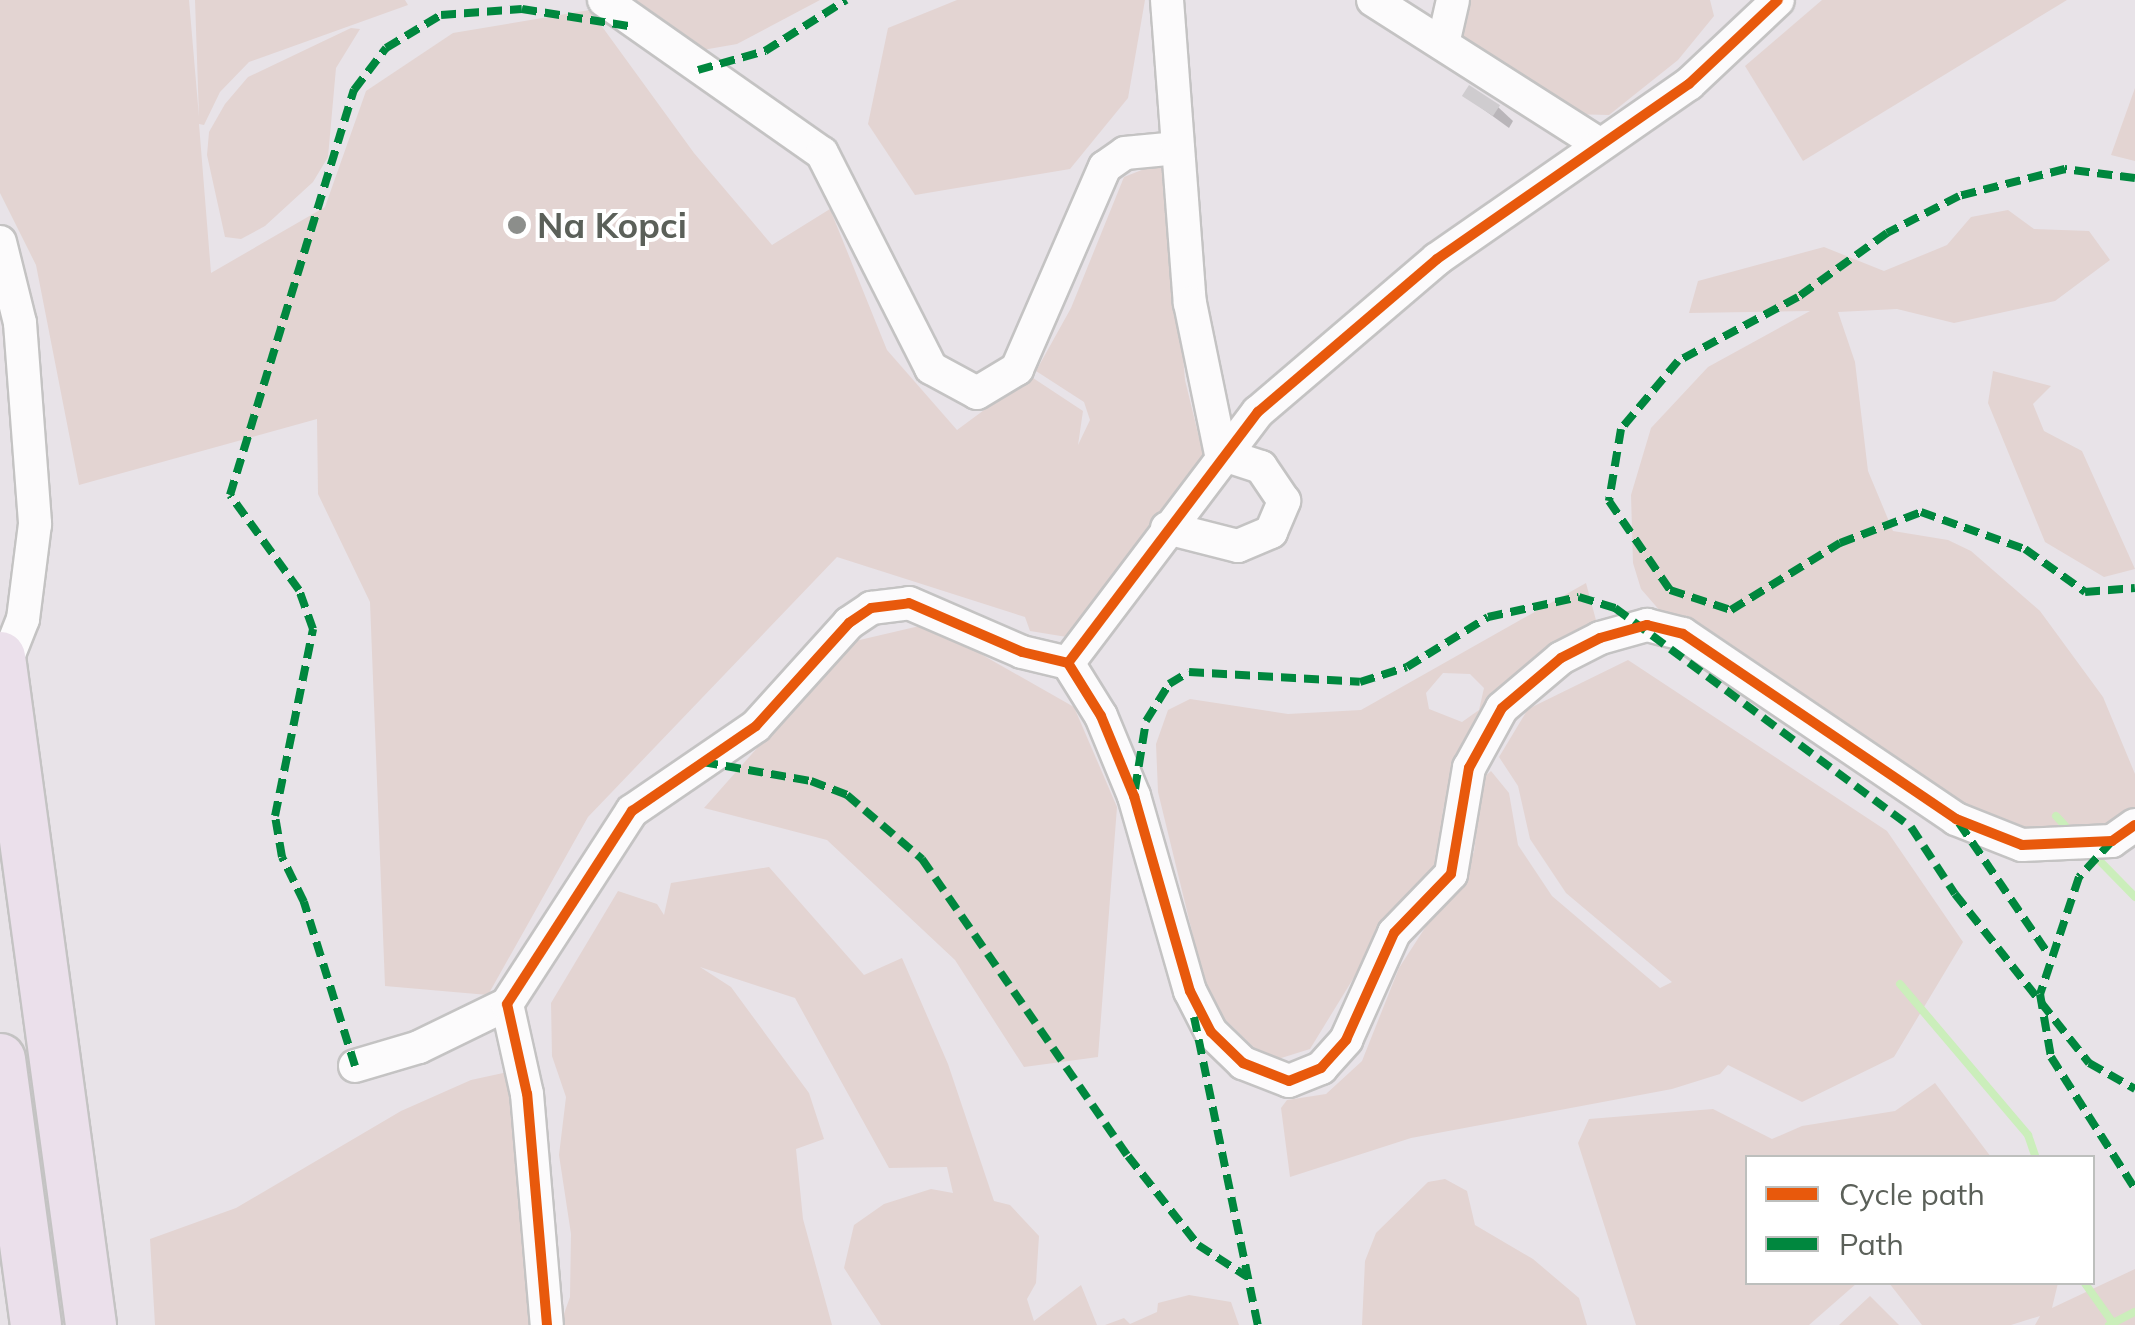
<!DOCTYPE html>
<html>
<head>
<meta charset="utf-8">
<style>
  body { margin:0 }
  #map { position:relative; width:2135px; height:1325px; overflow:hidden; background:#e8e3e8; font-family:Mulish,sans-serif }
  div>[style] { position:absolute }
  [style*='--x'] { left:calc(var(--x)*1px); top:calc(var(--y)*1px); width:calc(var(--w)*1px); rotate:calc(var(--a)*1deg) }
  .green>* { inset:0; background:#e3d4d2 }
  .shadow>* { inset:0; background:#0003 }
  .stream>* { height:8px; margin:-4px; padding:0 4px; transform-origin:4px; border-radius:4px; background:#cbeebb }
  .building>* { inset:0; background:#cfcccf; transform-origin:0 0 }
  .roads { filter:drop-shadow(2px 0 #c4c3c3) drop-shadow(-2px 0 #c4c3c3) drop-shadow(0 2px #c4c3c3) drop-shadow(0 -2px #c4c3c3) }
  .minor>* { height:32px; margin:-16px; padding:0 16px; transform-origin:16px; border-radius:16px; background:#fcfbfc }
  .highway>* { height:50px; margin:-25px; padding:0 25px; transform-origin:25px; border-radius:25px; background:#ebe0eb }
  .quiet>* { height:8px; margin-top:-4px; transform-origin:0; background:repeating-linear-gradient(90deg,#00873e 0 15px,transparent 0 23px) }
  .cycleway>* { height:10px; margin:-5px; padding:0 5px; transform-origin:5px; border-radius:5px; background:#e8590c }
  .dots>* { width:28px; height:28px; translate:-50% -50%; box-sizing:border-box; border:5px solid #fff; border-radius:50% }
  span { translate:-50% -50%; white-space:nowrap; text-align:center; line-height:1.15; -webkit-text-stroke:8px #fff; paint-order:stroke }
  .poi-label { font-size:35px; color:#5b6059; font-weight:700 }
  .left { translate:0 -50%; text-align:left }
  .legend { position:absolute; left:1745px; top:1155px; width:350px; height:130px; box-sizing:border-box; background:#fff; border:2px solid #bdbfbd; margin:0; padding:12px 18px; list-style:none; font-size:30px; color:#5b6059 }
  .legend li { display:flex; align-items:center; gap:20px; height:50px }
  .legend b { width:50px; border:2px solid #bdbfbd }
</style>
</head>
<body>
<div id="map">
  <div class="green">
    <i style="clip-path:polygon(0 0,189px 0,199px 117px,195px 0,405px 0,408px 5px,249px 62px,220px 92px,204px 125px,199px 124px,211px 273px,325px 207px,366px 91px,453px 33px,590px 10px,694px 153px,772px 245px,830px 209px,887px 350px,957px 430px,1030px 376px,1083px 411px,1078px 445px,1090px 420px,1084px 402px,1036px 371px,1071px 308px,1124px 177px,1167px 160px,1185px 380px,1204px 458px,1067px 637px,1030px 631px,1025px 617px,837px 557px,588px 817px,488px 995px,385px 986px,370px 602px,318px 494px,317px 419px,79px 485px,36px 265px,0 193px)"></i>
    <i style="clip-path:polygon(626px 0,820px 0,737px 44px,697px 51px)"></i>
    <i style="clip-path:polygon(957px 0,1145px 0,1128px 98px,1070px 169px,915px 195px,868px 124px,888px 28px)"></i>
    <i style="clip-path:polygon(1467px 0,1710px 0,1714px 16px,1678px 60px,1609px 115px,1568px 114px,1533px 81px,1463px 40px,1459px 14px)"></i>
    <i style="clip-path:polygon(1822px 0,2067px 0,1803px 161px,1745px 66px)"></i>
    <i style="clip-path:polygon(351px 28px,360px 29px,336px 68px,328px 157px,313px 182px,265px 226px,241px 239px,225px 237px,207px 155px,209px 132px,225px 104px,248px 77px)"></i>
    <i style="clip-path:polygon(2135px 88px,2135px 161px,2111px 155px)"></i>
    <i style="clip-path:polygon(2008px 210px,2034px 229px,2089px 231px,2110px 260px,2055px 301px,1954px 323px,1897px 309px,1838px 312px,1855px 362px,1868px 471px,1893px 531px,1948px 540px,1971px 551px,2040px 611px,2103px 697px,2135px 774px,2135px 811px,2116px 826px,2045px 831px,1976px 818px,1661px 612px,1641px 589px,1633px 563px,1631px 495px,1651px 428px,1708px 367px,1810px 311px,1689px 313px,1698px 281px,1824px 247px,1884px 271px,1947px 245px,1971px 217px)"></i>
    <i style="clip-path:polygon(1993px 371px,2051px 386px,2033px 404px,2044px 431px,2082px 451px,2135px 569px,2104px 577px,2045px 542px,1988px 403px)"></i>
    <i style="clip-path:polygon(evenodd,1586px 583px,1597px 624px,1501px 695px,1471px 729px,1443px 809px,1439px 869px,1391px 917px,1310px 1049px,1278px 1059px,1261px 1054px,1215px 1010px,1205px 985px,1158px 792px,1156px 744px,1168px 710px,1190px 699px,1288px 714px,1361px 710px,1586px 583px,1443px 673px,1470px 674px,1484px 688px,1479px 710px,1462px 722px,1429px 709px,1426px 693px,1443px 673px)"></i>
    <i style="clip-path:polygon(928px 624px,1074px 707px,1117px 807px,1098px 1057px,1024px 1067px,955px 960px,827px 840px,704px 808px,851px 642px)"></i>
    <i style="clip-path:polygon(1628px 660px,1887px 831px,1963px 942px,1894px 1057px,1802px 1102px,1728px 1065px,1720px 1074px,1672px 1089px,1411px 1138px,1290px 1177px,1281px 1108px,1287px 1100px,1326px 1094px,1362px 1061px,1399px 968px,1474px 852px,1482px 779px,1491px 771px,1509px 793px,1518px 845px,1552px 896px,1660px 988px,1672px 982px,1566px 893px,1530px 839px,1518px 786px,1499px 757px,1528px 709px)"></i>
    <i style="clip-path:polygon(769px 867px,864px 975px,902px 958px,948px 1064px,994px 1201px,1010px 1205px,1039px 1236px,1036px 1283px,1027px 1299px,1034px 1321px,1081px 1285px,1097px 1325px,881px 1325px,844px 1268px,854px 1225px,884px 1204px,931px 1189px,953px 1193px,947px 1167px,889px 1168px,795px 998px,700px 967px,731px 987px,809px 1093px,824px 1139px,796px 1149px,803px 1219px,832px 1325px,560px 1325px,570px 1297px,571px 1234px,559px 1155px,566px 1097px,552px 1056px,551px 1003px,618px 891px,657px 904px,664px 915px,671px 883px)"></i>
    <i style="clip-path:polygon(512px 1071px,537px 1325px,155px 1325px,150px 1239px,236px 1208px,401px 1111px,471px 1080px)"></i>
    <i style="clip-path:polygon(1935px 1083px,1991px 1157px,1748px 1158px,1748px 1282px,1857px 1283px,1809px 1325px,1636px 1325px,1578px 1143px,1589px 1119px,1713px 1109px,1772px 1139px,1802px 1126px,1895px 1111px)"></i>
    <i style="clip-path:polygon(1445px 1179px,1467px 1191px,1475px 1225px,1533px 1259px,1579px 1298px,1587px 1325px,1362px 1325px,1365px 1261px,1376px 1233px,1428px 1182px)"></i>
    <i style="clip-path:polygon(2135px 1269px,2135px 1325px,2035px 1325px,2040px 1316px,2011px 1325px,1922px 1325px,1889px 1283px,2058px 1283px,2052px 1308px)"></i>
    <i style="clip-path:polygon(1189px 1295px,1231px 1302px,1239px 1325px,1105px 1325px,1124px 1318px,1130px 1324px,1157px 1312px,1158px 1303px)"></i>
    <i style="clip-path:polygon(1870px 1296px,1899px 1325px,1839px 1325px)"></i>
  </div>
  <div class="shadow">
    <i style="clip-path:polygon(1465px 96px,1498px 107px,1513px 121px,1509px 128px)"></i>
  </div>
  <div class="stream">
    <i style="--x:2056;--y:816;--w:21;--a:47"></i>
    <i style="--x:2091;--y:852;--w:63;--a:45.6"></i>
    <i style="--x:1900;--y:984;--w:198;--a:49.7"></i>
    <i style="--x:2028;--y:1135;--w:24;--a:71"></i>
    <i style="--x:2084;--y:1282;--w:50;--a:54.7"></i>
    <i style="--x:2109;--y:1325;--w:29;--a:-27"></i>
  </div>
  <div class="building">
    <i style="left:1469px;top:85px;width:37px;height:13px;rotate:33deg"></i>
  </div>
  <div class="roads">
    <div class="minor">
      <i style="--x:604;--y:0;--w:266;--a:35.1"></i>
      <i style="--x:822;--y:153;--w:241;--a:63.1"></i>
      <i style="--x:931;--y:368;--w:52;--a:28.5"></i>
      <i style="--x:977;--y:393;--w:47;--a:-31"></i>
      <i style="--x:1017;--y:369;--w:220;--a:-66.5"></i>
      <i style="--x:1105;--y:167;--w:24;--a:-35"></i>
      <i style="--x:1125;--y:153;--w:53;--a:-5.4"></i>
      <i style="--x:1167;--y:0;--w:304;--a:85.7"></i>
      <i style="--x:1190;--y:303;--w:154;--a:78.4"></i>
      <i style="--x:1373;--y:0;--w:268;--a:32.5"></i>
      <i style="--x:1443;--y:44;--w:45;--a:-77.2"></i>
      <i style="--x:0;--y:242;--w:83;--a:76.1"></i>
      <i style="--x:20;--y:323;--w:202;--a:85.7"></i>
      <i style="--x:35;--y:524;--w:96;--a:97.2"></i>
      <i style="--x:23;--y:619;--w:57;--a:111.6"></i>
      <i style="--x:1167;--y:528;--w:73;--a:14.2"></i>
      <i style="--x:1238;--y:546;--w:36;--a:-23"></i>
      <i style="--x:1271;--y:532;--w:34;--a:-67"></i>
      <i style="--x:1284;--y:501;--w:41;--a:-124.1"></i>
      <i style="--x:1261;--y:467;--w:42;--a:-162"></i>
      <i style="--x:1068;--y:663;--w:315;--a:-52.9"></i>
      <i style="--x:1258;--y:412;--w:235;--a:-40.5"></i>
      <i style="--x:1437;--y:259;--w:307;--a:-34.8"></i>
      <i style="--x:1689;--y:84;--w:122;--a:-43.3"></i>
      <i style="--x:507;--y:1004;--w:92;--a:77.5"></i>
      <i style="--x:527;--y:1094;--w:232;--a:85.1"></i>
      <i style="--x:355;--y:1066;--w:67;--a:-16.5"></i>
      <i style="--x:419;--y:1047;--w:98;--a:-26"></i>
      <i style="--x:507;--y:1004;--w:230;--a:-57.1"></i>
      <i style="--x:632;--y:811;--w:150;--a:-34.4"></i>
      <i style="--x:756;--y:726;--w:139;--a:-47.9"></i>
      <i style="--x:849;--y:623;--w:27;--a:-34"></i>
      <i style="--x:871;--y:608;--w:38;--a:-7"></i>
      <i style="--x:909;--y:603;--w:123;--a:23.4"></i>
      <i style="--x:1022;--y:652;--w:47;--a:13.4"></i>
      <i style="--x:1068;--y:663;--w:62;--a:58.1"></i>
      <i style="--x:1101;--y:716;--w:87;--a:67.6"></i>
      <i style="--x:1134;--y:796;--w:203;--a:74"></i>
      <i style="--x:1190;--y:991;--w:46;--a:62.9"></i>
      <i style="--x:1211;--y:1032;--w:45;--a:44.1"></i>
      <i style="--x:1243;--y:1063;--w:49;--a:21.4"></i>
      <i style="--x:1289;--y:1081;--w:35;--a:-22"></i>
      <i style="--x:1321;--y:1068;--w:38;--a:-48"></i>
      <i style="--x:1346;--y:1040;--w:117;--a:-65.8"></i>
      <i style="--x:1394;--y:933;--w:82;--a:-46"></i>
      <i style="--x:1451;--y:874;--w:108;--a:-80.4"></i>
      <i style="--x:1469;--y:768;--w:68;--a:-61.2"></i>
      <i style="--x:1502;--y:708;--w:77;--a:-40.3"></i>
      <i style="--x:1561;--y:658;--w:44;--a:-27.1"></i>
      <i style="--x:1600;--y:638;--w:49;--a:-15.5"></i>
      <i style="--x:1647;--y:625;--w:37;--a:14"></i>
      <i style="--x:1683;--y:634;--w:330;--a:34.1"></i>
      <i style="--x:1956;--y:819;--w:71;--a:21.5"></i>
      <i style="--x:2022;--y:845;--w:90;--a:-2.5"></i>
      <i style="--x:2112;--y:841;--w:28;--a:-35"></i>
    </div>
    <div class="highway">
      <i style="--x:0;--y:657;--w:674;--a:82.24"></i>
      <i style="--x:0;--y:1059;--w:268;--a:82.3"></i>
    </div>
  </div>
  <div class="quiet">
    <i style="--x:698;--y:70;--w:70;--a:-15.8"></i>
    <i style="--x:765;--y:51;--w:96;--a:-32.2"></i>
    <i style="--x:2135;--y:178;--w:71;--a:-172.7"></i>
    <i style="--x:2065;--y:169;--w:109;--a:165.7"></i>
    <i style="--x:1959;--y:196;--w:81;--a:152.8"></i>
    <i style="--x:1887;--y:233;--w:110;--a:144.3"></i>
    <i style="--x:1798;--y:297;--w:136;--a:151.9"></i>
    <i style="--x:1678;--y:361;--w:89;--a:130"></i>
    <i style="--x:1621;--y:429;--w:73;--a:99.5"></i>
    <i style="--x:1609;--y:501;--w:108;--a:55.6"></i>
    <i style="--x:1670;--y:590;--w:64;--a:18.2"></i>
    <i style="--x:1731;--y:610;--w:128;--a:-31.6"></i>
    <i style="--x:1840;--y:543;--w:87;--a:-20.9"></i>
    <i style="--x:1921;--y:512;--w:110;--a:19.6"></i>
    <i style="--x:2025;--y:549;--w:74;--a:35.6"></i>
    <i style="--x:2085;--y:592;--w:50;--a:-4.6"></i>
    <i style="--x:703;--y:762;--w:110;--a:10"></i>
    <i style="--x:811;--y:781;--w:39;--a:21"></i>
    <i style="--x:847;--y:795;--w:99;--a:40.5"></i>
    <i style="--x:922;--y:859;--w:361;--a:55.3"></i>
    <i style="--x:1128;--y:1156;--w:113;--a:51.8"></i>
    <i style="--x:1198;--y:1245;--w:57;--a:32.9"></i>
    <i style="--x:1135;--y:789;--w:69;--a:-80.8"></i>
    <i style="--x:1146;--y:721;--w:44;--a:-58.1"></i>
    <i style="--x:1169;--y:684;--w:23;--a:-31"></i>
    <i style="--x:1189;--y:672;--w:171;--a:3.3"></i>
    <i style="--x:1360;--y:682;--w:49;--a:-17.7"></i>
    <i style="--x:1407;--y:667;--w:95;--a:-31.7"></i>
    <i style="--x:1488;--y:617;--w:93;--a:-12.4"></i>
    <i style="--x:1579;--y:597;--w:38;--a:17"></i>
    <i style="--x:1615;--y:608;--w:368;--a:36.5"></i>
    <i style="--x:1911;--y:827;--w:80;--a:56.7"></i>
    <i style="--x:1955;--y:894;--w:216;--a:51.6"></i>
    <i style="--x:2089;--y:1063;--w:53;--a:29.5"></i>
    <i style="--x:1959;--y:823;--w:160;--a:55.7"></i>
    <i style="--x:2112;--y:841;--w:49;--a:132.5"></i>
    <i style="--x:2079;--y:877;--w:123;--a:108.4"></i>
    <i style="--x:2040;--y:994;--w:64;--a:80.1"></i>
    <i style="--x:2051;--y:1057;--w:156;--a:57.5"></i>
    <i style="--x:1194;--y:1017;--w:315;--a:78.3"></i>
    <i style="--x:355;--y:1066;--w:172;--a:-107.3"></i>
    <i style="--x:304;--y:902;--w:50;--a:-116.1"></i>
    <i style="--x:282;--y:857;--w:42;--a:-99.7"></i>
    <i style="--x:275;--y:816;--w:191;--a:-78.5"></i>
    <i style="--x:313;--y:629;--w:41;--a:-109.7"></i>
    <i style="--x:299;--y:590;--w:117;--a:-126"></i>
    <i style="--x:230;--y:495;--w:424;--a:-73"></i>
    <i style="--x:354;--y:90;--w:53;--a:-52.7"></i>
    <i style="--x:386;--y:48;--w:64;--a:-31"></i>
    <i style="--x:441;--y:15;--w:81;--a:-4.2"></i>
    <i style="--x:522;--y:9;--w:114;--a:9.1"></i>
  </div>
  <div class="cycleway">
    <i style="--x:1068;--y:663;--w:315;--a:-52.9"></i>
    <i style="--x:1258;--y:412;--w:235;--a:-40.5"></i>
    <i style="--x:1437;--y:259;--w:307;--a:-34.8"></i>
    <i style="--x:1689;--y:84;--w:122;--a:-43.3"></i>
    <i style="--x:547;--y:1325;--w:232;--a:-94.9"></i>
    <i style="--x:527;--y:1094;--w:92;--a:-102.5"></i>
    <i style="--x:507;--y:1004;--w:230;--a:-57.1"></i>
    <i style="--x:632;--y:811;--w:150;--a:-34.4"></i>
    <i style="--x:756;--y:726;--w:139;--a:-47.9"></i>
    <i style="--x:849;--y:623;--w:27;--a:-34"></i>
    <i style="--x:871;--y:608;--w:38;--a:-7"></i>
    <i style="--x:909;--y:603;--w:123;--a:23.4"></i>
    <i style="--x:1022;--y:652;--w:47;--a:13.4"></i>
    <i style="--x:1068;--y:663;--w:62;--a:58.1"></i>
    <i style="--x:1101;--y:716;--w:87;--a:67.6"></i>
    <i style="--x:1134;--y:796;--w:203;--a:74"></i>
    <i style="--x:1190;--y:991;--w:46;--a:62.9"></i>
    <i style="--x:1211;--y:1032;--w:45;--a:44.1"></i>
    <i style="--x:1243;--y:1063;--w:49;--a:21.4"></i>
    <i style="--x:1289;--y:1081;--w:35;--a:-22"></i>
    <i style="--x:1321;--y:1068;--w:38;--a:-48"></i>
    <i style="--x:1346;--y:1040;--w:117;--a:-65.8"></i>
    <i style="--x:1394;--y:933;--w:82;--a:-46"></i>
    <i style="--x:1451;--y:874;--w:108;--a:-80.4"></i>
    <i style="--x:1469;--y:768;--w:68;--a:-61.2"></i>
    <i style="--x:1502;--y:708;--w:77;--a:-40.3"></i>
    <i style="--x:1561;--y:658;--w:44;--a:-27.1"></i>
    <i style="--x:1600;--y:638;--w:49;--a:-15.5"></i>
    <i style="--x:1647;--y:625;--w:37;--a:14"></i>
    <i style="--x:1683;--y:634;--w:330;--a:34.1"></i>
    <i style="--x:1956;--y:819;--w:71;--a:21.5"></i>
    <i style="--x:2022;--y:845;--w:90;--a:-2.5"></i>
    <i style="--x:2112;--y:841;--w:28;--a:-35"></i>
  </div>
  <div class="dots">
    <i style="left:517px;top:225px;background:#8c8e8b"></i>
  </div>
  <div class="poi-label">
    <span class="left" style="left:537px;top:225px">Na Kopci</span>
  </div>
  <ul class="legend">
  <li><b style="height:12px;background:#e8590c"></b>Cycle path</li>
  <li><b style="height:12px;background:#00873e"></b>Path</li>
  </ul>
</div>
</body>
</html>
